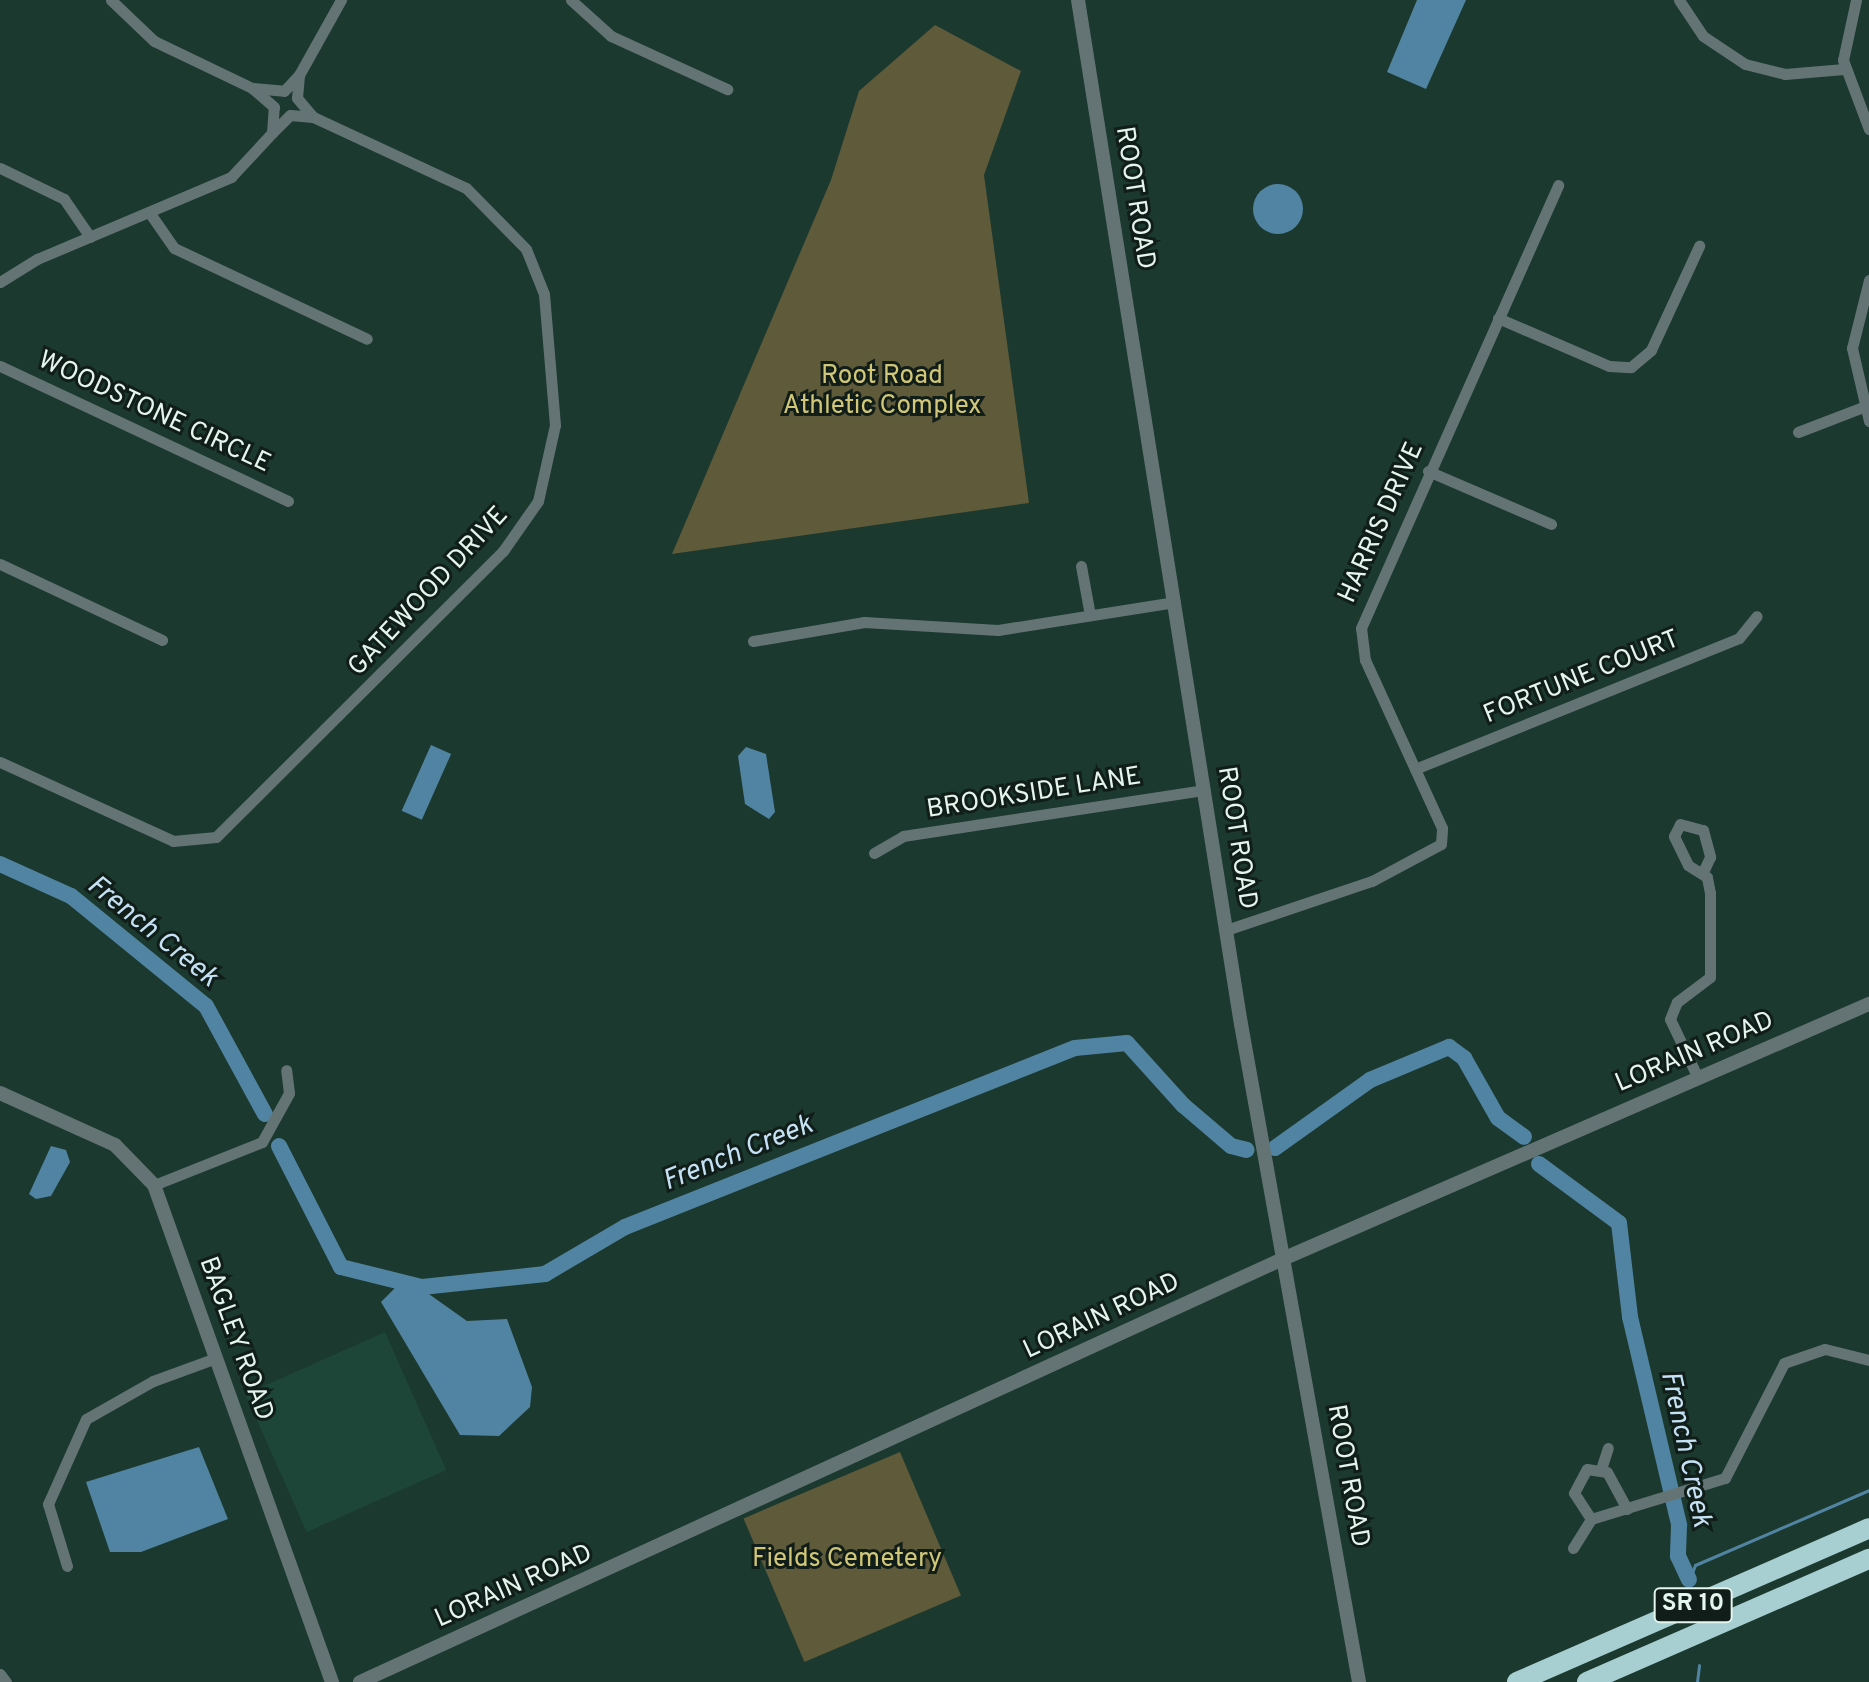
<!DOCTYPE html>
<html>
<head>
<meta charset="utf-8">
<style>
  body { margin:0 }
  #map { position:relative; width:1869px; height:1682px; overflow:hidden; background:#1b392e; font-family:Overpass,sans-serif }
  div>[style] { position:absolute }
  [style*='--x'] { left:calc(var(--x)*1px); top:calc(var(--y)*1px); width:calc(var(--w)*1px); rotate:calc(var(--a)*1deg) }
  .built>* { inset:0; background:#1d4538; transform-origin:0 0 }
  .green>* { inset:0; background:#5e5a3a; transform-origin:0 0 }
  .water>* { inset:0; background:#5184a2; transform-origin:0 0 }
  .round { border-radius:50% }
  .stream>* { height:3px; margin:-1.5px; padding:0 1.5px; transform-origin:1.5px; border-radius:1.5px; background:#5184a2 }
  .river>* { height:16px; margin:-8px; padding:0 8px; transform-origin:8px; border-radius:8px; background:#5184a2 }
  .minor>* { height:11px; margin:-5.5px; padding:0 5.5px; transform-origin:5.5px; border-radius:5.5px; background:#647475 }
  .tertiary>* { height:14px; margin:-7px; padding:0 7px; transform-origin:7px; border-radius:7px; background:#647475 }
  .motorway>* { height:20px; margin:-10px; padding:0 10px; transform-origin:10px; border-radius:10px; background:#a7ced1 }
  span { translate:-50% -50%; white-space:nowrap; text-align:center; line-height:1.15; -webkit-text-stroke:6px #101d18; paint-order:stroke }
  .shield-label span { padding:2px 6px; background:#101d18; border:2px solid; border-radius:6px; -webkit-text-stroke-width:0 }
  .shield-label { font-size:24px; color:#e4f5ee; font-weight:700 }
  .street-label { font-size:26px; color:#e4f5ee }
  .park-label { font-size:26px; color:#d1c777 }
  .water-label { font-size:28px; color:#c5e2f5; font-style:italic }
</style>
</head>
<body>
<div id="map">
  <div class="built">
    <i style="left:385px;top:1332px;width:151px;height:153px;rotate:66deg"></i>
  </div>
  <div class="green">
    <i style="clip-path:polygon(935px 25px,1021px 71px,984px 175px,1029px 503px,672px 554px,831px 180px,859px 91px)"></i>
    <i style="left:900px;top:1452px;width:156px;height:170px;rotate:67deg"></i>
  </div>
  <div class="water">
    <i style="clip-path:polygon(1417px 0,1466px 0,1426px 89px,1387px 72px)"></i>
    <i class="round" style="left:1253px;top:184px;width:50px;height:50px"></i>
    <i style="left:431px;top:745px;width:22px;height:72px;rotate:24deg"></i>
    <i style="clip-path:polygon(746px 747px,766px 754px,775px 812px,769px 819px,745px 804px,738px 756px)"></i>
    <i style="clip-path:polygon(51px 1146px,66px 1150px,70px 1162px,51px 1196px,36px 1199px,29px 1194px)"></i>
    <i style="clip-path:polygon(397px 1286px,426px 1292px,467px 1321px,507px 1319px,532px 1387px,530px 1407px,499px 1436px,460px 1435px,381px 1302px)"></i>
    <i style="clip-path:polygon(199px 1447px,228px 1519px,141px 1552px,110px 1552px,86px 1482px)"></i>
  </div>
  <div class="stream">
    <i style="--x:1689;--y:1580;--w:16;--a:-68"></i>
    <i style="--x:1695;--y:1565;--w:189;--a:-23.3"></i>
    <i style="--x:1697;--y:1682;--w:17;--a:-83"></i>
  </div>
  <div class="river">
    <i style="--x:0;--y:864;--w:78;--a:24.3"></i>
    <i style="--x:71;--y:896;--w:174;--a:39.2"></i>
    <i style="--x:206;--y:1006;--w:123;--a:61.4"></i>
    <i style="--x:279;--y:1146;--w:136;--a:62.9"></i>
    <i style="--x:341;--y:1267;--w:83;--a:13.9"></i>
    <i style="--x:422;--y:1287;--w:124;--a:-6"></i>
    <i style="--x:545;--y:1274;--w:93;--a:-30.4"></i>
    <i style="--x:625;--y:1227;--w:484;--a:-21.7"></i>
    <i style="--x:1075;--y:1048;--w:52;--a:-5.5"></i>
    <i style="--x:1127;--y:1043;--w:84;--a:47.9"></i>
    <i style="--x:1183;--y:1105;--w:63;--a:40.5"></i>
    <i style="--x:1231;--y:1146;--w:16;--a:14"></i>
    <i style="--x:1275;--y:1148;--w:117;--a:-35.6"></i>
    <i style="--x:1370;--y:1080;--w:86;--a:-22.7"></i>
    <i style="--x:1449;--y:1047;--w:19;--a:36"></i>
    <i style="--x:1464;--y:1058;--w:69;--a:60.5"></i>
    <i style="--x:1498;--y:1118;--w:32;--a:36"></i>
    <i style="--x:1539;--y:1164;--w:99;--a:36.4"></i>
    <i style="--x:1619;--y:1223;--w:95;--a:83.3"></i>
    <i style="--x:1630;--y:1317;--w:214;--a:76.7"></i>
    <i style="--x:1679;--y:1525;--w:31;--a:92"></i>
    <i style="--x:1678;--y:1556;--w:26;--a:65"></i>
  </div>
  <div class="minor">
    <i style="--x:111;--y:0;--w:59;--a:43.6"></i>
    <i style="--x:154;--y:41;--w:109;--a:25.6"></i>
    <i style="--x:571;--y:0;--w:54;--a:42"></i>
    <i style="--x:611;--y:36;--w:128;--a:24.6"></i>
    <i style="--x:1679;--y:0;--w:43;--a:56.3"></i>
    <i style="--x:1703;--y:36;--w:50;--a:33.7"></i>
    <i style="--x:1745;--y:64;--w:41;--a:14"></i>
    <i style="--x:1785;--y:74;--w:59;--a:-4.8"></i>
    <i style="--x:1856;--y:0;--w:61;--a:102.2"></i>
    <i style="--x:1843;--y:60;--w:74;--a:69.4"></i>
    <i style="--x:299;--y:75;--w:23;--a:95"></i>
    <i style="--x:297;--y:98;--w:25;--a:50"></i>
    <i style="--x:313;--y:117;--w:23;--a:-175"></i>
    <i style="--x:290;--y:115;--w:25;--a:135"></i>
    <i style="--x:272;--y:133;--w:26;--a:-86"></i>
    <i style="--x:274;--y:107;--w:29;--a:-139"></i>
    <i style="--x:252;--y:88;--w:32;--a:5"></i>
    <i style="--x:284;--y:91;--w:22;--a:-47"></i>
    <i style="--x:299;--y:75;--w:86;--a:-60.8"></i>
    <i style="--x:0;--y:168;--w:71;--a:25.8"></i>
    <i style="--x:64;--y:199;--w:46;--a:55.6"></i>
    <i style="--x:149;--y:212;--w:44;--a:55.2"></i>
    <i style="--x:174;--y:248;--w:213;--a:25.2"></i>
    <i style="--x:1869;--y:280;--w:70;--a:104"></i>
    <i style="--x:1852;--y:348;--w:75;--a:76.9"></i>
    <i style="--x:0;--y:282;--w:44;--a:-31.9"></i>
    <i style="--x:37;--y:259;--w:211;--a:-22.9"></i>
    <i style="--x:231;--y:177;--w:60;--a:-47"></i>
    <i style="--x:1498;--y:318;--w:121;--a:23.4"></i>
    <i style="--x:1609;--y:366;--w:22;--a:3"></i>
    <i style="--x:1631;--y:367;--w:26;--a:-40"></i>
    <i style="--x:1651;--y:350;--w:115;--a:-65.2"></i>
    <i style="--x:0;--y:366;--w:318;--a:25.1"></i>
    <i style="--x:1798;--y:432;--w:70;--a:-21"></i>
    <i style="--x:1428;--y:471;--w:134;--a:23.3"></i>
    <i style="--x:0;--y:564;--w:179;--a:25.1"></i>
    <i style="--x:1081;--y:566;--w:50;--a:79.6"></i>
    <i style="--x:753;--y:641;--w:113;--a:-9.7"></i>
    <i style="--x:864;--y:622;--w:134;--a:3.4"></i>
    <i style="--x:998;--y:630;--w:179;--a:-9"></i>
    <i style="--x:0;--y:762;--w:190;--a:24.5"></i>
    <i style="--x:173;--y:841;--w:43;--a:-5.3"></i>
    <i style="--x:216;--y:837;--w:405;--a:-44.9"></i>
    <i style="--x:503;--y:551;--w:61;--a:-55"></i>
    <i style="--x:538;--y:501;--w:78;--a:-77.4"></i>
    <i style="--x:555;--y:425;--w:131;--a:-94.8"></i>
    <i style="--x:544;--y:294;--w:48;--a:-111.8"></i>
    <i style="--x:526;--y:249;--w:86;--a:-134.5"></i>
    <i style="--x:466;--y:188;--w:169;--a:-155.1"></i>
    <i style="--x:1415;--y:769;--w:349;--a:-22"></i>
    <i style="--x:1739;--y:638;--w:28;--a:-51"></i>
    <i style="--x:874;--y:853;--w:34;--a:-30"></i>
    <i style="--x:903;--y:836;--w:305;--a:-8.7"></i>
    <i style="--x:1226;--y:930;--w:154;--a:-18.6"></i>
    <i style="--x:1372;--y:881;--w:78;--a:-28.2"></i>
    <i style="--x:1441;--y:844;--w:16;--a:-86"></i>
    <i style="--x:1442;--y:828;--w:185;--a:-114.6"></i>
    <i style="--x:1365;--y:660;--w:32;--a:-97"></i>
    <i style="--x:1361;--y:628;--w:485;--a:-66"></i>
    <i style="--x:1698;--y:1078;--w:65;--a:-115.4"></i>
    <i style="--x:1670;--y:1019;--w:18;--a:-68"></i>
    <i style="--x:1677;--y:1002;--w:41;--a:-37.1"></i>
    <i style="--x:1710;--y:977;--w:84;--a:-90"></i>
    <i style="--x:1710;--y:893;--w:16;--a:-101"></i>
    <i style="--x:1707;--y:877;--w:22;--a:-148"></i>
    <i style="--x:1688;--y:865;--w:32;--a:-116"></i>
    <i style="--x:1674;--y:836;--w:13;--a:-63"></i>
    <i style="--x:1680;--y:824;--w:24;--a:15"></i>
    <i style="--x:1703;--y:830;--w:28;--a:75"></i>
    <i style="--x:1710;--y:857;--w:17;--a:115"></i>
    <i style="--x:154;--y:1185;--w:116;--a:-21.7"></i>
    <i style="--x:262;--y:1142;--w:56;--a:-61.1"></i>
    <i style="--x:289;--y:1093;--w:23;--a:-97"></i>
    <i style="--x:1601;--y:1469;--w:22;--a:-72"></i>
    <i style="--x:1591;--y:1519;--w:140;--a:-17"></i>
    <i style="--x:1725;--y:1478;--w:129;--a:-62.8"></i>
    <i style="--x:1784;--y:1363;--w:43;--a:-18.9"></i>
    <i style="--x:1825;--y:1349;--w:45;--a:14"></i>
    <i style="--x:1591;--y:1519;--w:31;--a:-123"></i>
    <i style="--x:1574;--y:1493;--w:27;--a:-62"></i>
    <i style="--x:1587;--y:1469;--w:20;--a:9"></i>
    <i style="--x:1607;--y:1472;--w:42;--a:61.6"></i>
    <i style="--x:1573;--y:1548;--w:34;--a:-58"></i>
    <i style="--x:67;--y:1566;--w:65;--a:-107"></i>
    <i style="--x:48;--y:1504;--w:93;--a:-65.9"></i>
    <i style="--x:86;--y:1419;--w:77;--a:-29.6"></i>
    <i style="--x:153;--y:1381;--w:67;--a:-20.1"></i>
    <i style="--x:0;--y:1674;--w:10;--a:53"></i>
  </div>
  <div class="tertiary">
    <i style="--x:1078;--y:0;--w:1037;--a:80.96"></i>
    <i style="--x:1241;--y:1024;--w:668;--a:79.83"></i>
    <i style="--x:0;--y:1093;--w:126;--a:24.3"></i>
    <i style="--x:115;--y:1145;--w:56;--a:45.7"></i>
    <i style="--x:154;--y:1185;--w:528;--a:70.3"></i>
    <i style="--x:360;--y:1682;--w:1018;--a:-24.63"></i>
    <i style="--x:1285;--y:1258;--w:637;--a:-23.51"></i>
  </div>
  <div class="motorway">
    <i style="--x:1517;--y:1682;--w:384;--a:-23.6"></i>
    <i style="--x:1587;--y:1682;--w:308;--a:-23.6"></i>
  </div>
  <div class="shield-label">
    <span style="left:1693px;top:1605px">SR 10</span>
  </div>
  <div class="street-label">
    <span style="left:1134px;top:198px;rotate:81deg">ROOT ROAD</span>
    <span style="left:154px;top:413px;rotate:25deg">WOODSTONE CIRCLE</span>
    <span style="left:1382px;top:523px;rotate:-66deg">HARRIS DRIVE</span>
    <span style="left:429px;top:592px;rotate:-47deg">GATEWOOD DRIVE</span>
    <span style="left:1582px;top:678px;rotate:-22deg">FORTUNE COURT</span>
    <span style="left:1034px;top:794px;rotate:-9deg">BROOKSIDE LANE</span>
    <span style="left:1236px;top:838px;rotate:81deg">ROOT ROAD</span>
    <span style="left:1695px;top:1053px;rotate:-23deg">LORAIN ROAD</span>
    <span style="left:1102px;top:1317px;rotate:-25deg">LORAIN ROAD</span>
    <span style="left:235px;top:1339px;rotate:70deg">BAGLEY ROAD</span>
    <span style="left:1347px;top:1476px;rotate:80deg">ROOT ROAD</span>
    <span style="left:514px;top:1587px;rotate:-24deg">LORAIN ROAD</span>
  </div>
  <div class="park-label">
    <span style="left:882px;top:392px">Root Road<br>Athletic Complex</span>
    <span style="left:847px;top:1560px">Fields Cemetery</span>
  </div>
  <div class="water-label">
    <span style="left:152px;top:932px;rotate:39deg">French Creek</span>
    <span style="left:738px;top:1154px;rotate:-22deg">French Creek</span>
    <span style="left:1685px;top:1449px;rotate:78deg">French Creek</span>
  </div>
</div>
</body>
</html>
